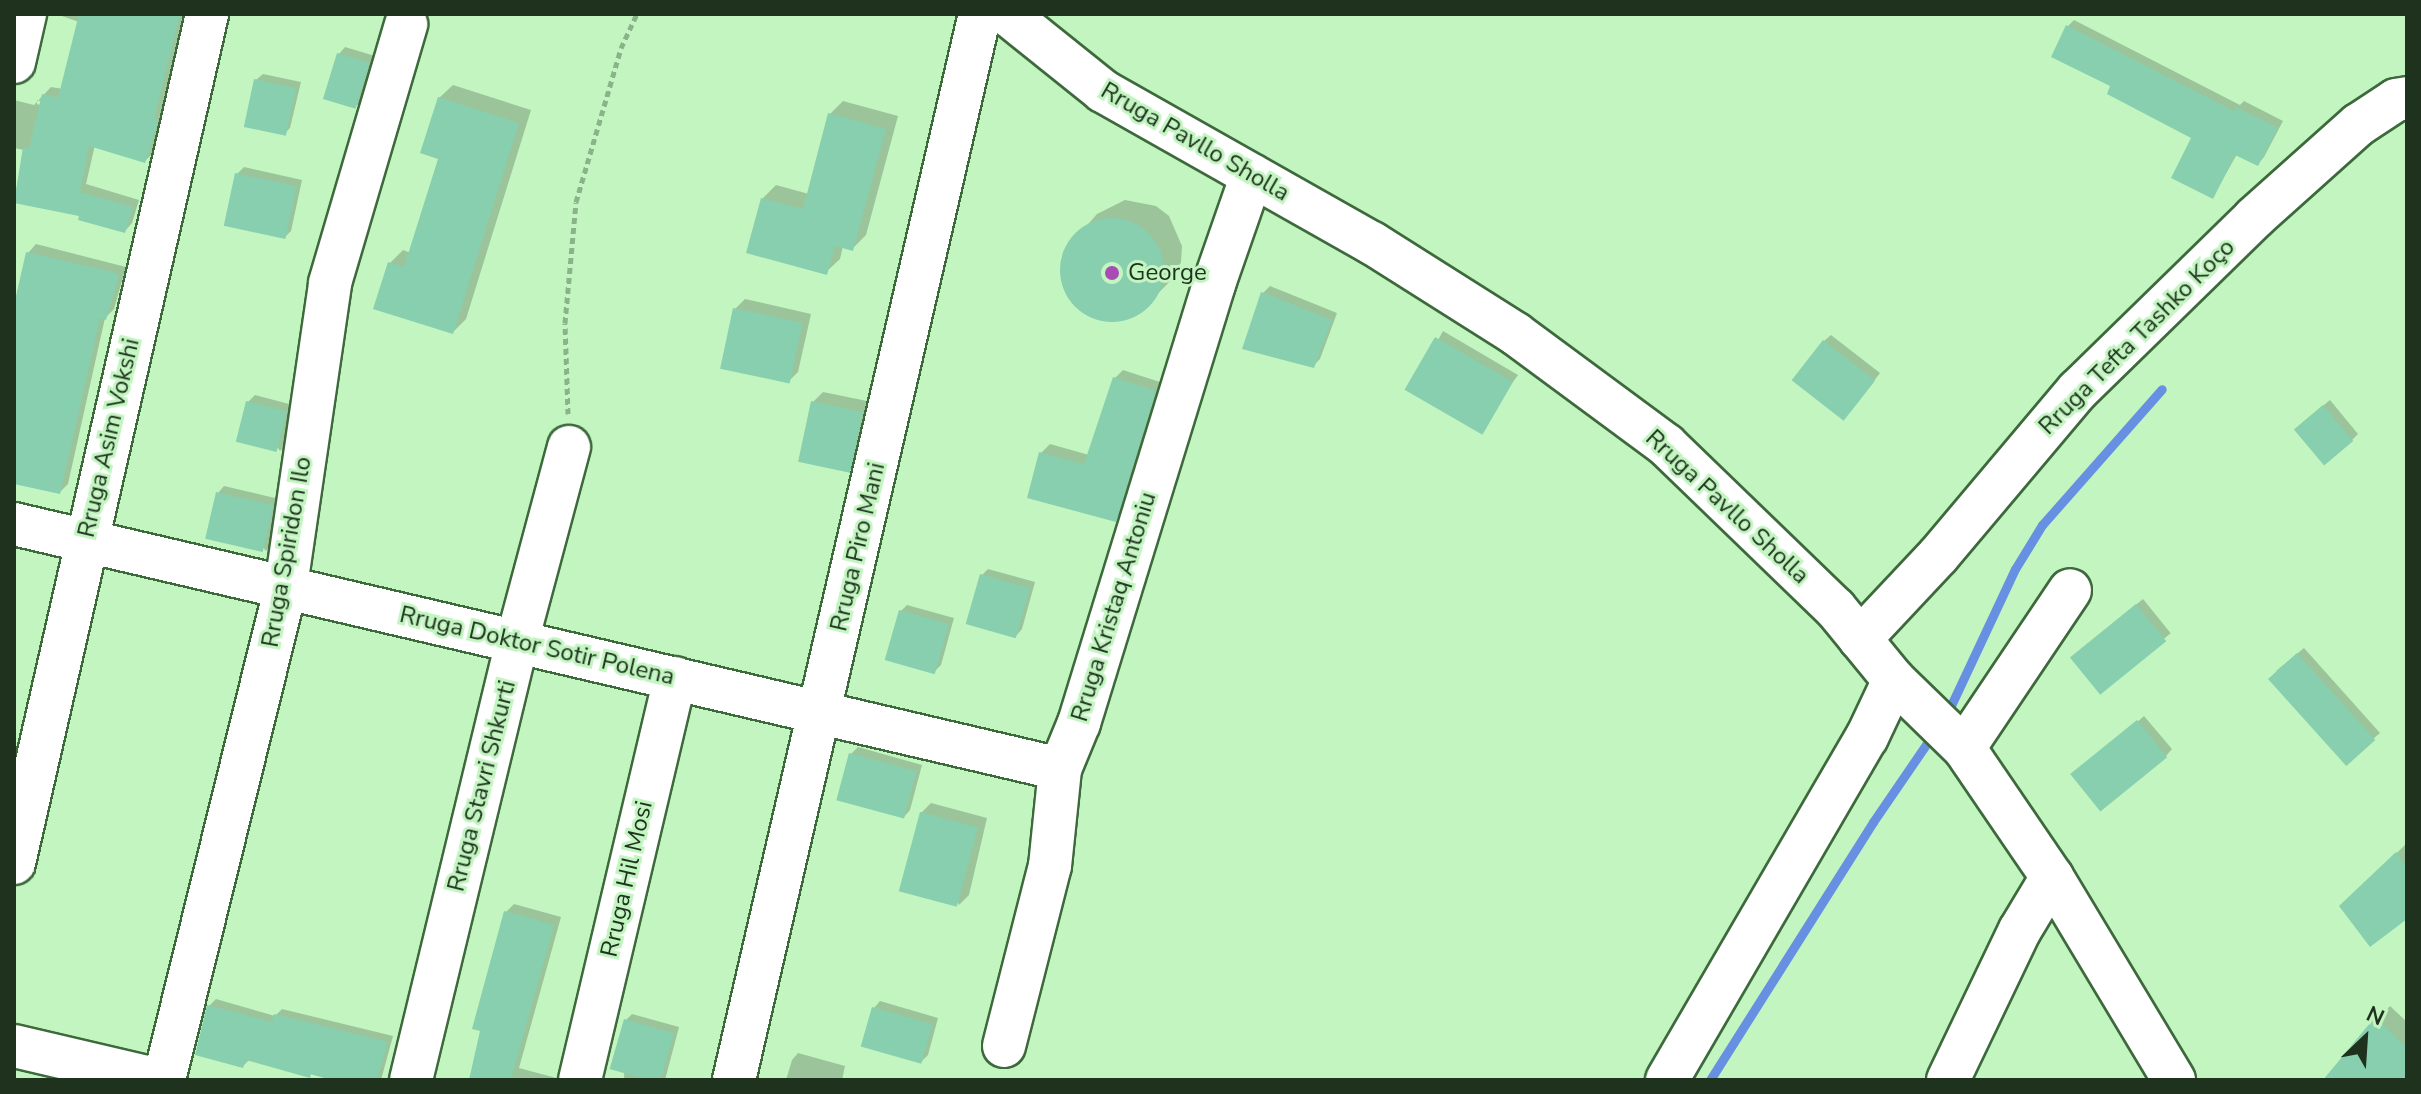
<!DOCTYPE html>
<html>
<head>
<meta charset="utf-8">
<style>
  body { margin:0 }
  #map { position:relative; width:2421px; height:1094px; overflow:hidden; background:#c3f5c1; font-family:"Nunito Sans",sans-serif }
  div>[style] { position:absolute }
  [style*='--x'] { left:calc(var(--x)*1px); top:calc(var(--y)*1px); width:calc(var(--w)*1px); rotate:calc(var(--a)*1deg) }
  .shadow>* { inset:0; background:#0003; transform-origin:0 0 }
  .stream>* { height:9px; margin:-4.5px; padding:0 4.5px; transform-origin:4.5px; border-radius:4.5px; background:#6890e2 }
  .building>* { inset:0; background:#87cfae; transform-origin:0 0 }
  .round { border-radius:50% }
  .path>* { height:5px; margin-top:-2.5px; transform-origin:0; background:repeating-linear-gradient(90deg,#8bb38a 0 6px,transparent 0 10px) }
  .roads { filter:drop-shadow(2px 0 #3d693c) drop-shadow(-2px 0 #3d693c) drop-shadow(0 2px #3d693c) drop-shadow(0 -2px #3d693c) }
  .minor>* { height:42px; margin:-21px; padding:0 21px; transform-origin:21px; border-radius:21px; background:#fff }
  .dots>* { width:22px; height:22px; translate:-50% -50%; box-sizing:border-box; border:4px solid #c3f5c1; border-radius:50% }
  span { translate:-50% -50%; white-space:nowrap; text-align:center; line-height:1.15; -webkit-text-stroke:6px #c3f5c1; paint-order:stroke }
  .street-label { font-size:24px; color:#1e321e }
  .poi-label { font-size:24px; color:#1e321e }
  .left { translate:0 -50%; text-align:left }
  .frame { position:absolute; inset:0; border:16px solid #1e321e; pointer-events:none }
  .north { position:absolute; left:2325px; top:998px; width:80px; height:80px; -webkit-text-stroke:6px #c3f5c1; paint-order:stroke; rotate:25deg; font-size:22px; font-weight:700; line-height:32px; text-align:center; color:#1e321e }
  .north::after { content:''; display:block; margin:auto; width:28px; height:36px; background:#1e321e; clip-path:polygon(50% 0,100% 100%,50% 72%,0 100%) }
</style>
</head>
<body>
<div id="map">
  <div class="shadow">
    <i style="clip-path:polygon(evenodd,56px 14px,184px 14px,153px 153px,145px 161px,95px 145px,86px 184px,139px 200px,132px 223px,125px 231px,81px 215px,14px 201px,24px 150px,14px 148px,14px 100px,34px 105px,51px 87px,63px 89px,79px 22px,56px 14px,37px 100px,50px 104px,49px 108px,37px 104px,37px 100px)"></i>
    <i style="clip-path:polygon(2074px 20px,2240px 105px,2244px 101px,2283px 121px,2264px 157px,2258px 164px,2237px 154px,2213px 197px,2194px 137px,2113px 85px,2068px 26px)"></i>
    <i style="clip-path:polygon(345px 47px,375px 56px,362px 101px,355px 107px,339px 54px)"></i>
    <i style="clip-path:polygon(263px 74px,301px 82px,290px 128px,284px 134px,256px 80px)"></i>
    <i style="clip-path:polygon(453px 85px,531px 110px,466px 319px,453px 332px,390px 263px,403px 250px,411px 253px,441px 157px,439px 98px)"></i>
    <i style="clip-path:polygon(843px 101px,898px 116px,866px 235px,853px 248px,843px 246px,840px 259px,826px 272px,762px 199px,776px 185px,809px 194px,830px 114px)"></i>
    <i style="clip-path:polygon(244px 167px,302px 180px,291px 231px,285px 237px,237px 174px)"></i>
    <i style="clip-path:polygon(1125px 200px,1156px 206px,1169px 216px,1182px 246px,1181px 262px,1174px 277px,1143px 309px,1128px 317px,1111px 320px,1080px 308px,1063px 280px,1062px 263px,1068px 247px,1097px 214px)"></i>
    <i style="clip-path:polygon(36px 244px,126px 267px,114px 309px,105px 318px,68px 484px,60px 492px,14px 475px,14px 312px,28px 253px)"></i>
    <i style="clip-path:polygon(1270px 286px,1337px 313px,1320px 359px,1313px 366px,1245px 348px,1263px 293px)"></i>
    <i style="clip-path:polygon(745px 299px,811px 314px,798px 372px,788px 382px,735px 309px)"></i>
    <i style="clip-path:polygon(1443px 331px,1518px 375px,1485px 421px,1410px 390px)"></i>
    <i style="clip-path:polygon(1831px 335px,1880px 373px,1851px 411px,1824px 341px)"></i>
    <i style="clip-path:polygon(1123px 370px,1163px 383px,1124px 511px,1115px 520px,1041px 453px,1050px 444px,1089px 455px,1115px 378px)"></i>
    <i style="clip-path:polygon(823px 392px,872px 402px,859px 461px,849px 471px,813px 402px)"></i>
    <i style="clip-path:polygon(255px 395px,293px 405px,286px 445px,280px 451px,248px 402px)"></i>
    <i style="clip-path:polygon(2330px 400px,2358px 434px,2352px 440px,2302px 423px)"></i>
    <i style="clip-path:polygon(224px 486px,279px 499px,272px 544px,266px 551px,218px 493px)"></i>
    <i style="clip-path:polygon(988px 569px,1035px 582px,1022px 629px,1016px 636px,982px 575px)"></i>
    <i style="left:2143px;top:599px;width:44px;height:82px;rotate:51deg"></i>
    <i style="clip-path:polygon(907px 605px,954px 618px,941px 665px,935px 671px,901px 611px)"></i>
    <i style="clip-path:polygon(2304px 648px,2380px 733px,2373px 739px,2276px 671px)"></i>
    <i style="clip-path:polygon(2144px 716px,2172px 749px,2166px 756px,2082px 772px)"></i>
    <i style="clip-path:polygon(858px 747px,922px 765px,910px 810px,904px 817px,851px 754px)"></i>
    <i style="clip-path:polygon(931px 803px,987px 818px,969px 895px,959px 905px,921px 813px)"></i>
    <i style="clip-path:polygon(2406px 844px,2407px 916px,2342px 906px)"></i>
    <i style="clip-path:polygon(514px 904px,561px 917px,519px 1068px,564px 1080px,471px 1080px,506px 912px)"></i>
    <i style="clip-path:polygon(216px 999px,275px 1016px,282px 1009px,393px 1036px,381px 1080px,334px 1080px,250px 1059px,243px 1066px,209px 1006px)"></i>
    <i style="clip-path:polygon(880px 1001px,938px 1018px,928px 1055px,921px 1062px,874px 1008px)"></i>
    <i style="clip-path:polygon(2390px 1006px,2407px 1022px,2407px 1080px,2325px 1080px)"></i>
    <i style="clip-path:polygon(632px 1014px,679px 1027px,665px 1080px,624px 1080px,626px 1020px)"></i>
    <i style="clip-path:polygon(798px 1053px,845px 1066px,842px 1080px,786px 1080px,792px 1060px)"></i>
  </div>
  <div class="stream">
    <i style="--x:1947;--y:714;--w:160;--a:-64.9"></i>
    <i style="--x:2015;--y:569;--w:52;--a:-58.5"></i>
    <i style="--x:2042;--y:525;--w:181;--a:-48.6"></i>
    <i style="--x:1710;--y:1080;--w:305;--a:-57.7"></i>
    <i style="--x:1873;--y:822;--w:108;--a:-55.6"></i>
  </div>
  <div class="building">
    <i style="clip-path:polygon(79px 14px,180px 14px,154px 119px,158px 122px,145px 163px,89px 146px,80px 192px,133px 207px,125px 233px,78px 220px,79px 216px,14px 203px,23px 147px,29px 148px,42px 94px,58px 98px)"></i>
    <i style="clip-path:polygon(2066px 25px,2234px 111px,2236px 107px,2278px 128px,2258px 166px,2235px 155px,2213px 199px,2171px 178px,2191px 138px,2107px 94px,2110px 86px,2051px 57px)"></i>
    <i style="left:337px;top:53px;width:34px;height:48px;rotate:17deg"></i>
    <i style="left:254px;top:79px;width:43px;height:49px;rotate:12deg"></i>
    <i style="clip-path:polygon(438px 97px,519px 123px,453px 334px,373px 309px,388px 262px,404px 267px,438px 159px,420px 153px)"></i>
    <i style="clip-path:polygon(828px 113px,886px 129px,853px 251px,835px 246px,827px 275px,746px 253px,761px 198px,803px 209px)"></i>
    <i style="left:235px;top:173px;width:63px;height:54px;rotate:12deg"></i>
    <i class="round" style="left:1060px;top:218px;width:104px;height:104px"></i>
    <i style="clip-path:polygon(26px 252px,114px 272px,119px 276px,106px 320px,100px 318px,60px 494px,14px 484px,14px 305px)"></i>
    <i style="clip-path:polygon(1261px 292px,1332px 320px,1314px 368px,1242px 349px)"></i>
    <i style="left:733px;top:308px;width:71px;height:62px;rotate:12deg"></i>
    <i style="left:1435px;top:337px;width:90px;height:61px;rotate:30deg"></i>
    <i style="left:1823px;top:340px;width:66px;height:51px;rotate:38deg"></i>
    <i style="clip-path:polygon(1113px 377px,1156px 391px,1116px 522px,1027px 498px,1039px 452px,1084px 464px)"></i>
    <i style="left:246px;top:401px;width:42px;height:42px;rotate:14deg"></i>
    <i style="left:811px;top:401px;width:53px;height:62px;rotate:12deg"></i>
    <i style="left:2323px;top:405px;width:47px;height:38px;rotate:50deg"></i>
    <i style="left:216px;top:492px;width:59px;height:48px;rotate:13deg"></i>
    <i style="left:980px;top:574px;width:52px;height:52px;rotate:16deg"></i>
    <i style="left:2136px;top:604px;width:48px;height:85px;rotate:51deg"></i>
    <i style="left:899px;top:610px;width:52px;height:52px;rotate:16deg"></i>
    <i style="left:2297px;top:653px;width:117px;height:39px;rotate:48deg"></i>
    <i style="left:2137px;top:720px;width:48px;height:86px;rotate:51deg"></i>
    <i style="left:849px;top:753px;width:70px;height:49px;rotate:15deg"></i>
    <i style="left:920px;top:812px;width:60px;height:82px;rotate:15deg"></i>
    <i style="clip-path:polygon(2396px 852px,2407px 868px,2407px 919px,2370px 947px,2339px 906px)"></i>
    <i style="clip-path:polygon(504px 911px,554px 925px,511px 1080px,469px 1080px,480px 1031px,472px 1029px)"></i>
    <i style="clip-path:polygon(207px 1005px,272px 1022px,274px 1014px,388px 1042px,377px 1080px,331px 1080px,311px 1074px,310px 1078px,246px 1060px,243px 1068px,195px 1055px)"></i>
    <i style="left:872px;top:1007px;width:63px;height:41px;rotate:16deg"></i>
    <i style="clip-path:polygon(2375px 1017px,2407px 1048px,2407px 1080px,2323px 1080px)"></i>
    <i style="left:624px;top:1019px;width:52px;height:52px;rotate:16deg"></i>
  </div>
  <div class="path">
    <i style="--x:568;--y:414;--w:91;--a:-91.9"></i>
    <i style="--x:565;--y:323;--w:121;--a:-84.8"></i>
    <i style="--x:576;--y:202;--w:160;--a:-73.7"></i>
    <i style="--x:621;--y:48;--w:38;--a:-65"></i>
  </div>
  <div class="roads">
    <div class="minor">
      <i style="--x:1007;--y:14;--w:123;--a:38.7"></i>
      <i style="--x:1103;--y:91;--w:309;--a:29.5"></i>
      <i style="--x:1372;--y:243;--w:170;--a:32.3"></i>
      <i style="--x:1516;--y:334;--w:187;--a:36.5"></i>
      <i style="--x:1666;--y:445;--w:235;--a:44"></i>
      <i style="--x:1835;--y:608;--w:93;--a:50.7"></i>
      <i style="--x:1894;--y:680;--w:98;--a:44.2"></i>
      <i style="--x:1964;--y:748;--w:156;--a:55.7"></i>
      <i style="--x:2052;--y:877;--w:237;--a:59"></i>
      <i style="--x:14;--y:62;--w:49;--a:-77.1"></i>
      <i style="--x:14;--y:524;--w:1074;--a:13.18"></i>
      <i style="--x:1860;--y:639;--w:114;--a:-46.8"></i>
      <i style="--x:1938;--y:556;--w:217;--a:-49.9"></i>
      <i style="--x:2078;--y:390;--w:246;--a:-44.3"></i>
      <i style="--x:2254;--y:218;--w:140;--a:-41.8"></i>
      <i style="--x:2358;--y:125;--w:45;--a:-33.3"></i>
      <i style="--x:2396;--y:100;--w:11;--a:-10"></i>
      <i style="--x:1964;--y:748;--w:190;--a:-56.1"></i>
      <i style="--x:14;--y:863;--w:871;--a:-77.19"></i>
      <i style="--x:14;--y:1046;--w:149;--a:13.2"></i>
      <i style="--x:1004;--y:1046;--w:186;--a:-75.7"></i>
      <i style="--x:1050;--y:866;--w:98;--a:-84.1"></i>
      <i style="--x:1060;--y:769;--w:50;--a:-67.6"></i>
      <i style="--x:1079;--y:723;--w:459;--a:-72.9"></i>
      <i style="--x:1214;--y:284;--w:115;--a:-70.8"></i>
      <i style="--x:164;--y:1080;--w:509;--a:-76.13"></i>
      <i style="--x:286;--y:586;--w:306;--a:-81.7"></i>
      <i style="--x:330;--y:283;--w:270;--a:-73.6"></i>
      <i style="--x:411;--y:1080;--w:452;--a:-76.4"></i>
      <i style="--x:517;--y:641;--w:201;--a:-75"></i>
      <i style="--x:580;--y:1080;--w:413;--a:-76.7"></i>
      <i style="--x:734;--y:1080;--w:1094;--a:-77.01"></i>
      <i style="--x:1667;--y:1080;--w:397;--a:-59.8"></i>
      <i style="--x:1867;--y:737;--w:63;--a:-64.7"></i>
      <i style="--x:1948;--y:1080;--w:166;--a:-64.4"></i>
      <i style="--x:2020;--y:930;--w:62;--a:-58.9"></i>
    </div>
  </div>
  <div class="dots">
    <i style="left:1112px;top:273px;background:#a94bb4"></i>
  </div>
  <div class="street-label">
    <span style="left:1195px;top:142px;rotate:30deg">Rruga Pavllo Sholla</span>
    <span style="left:2137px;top:337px;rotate:-45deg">Rruga Tefta Tashko Koço</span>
    <span style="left:109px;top:438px;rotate:-77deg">Rruga Asim Vokshi</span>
    <span style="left:1727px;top:507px;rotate:43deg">Rruga Pavllo Sholla</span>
    <span style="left:858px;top:547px;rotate:-77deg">Rruga Piro Mani</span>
    <span style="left:287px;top:552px;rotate:-80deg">Rruga Spiridon Ilo</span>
    <span style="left:1114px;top:607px;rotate:-73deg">Rruga Kristaq Antoniu</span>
    <span style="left:537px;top:646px;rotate:13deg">Rruga Doktor Sotir Polena</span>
    <span style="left:482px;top:786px;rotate:-76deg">Rruga Stavri Shkurti</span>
    <span style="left:627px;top:879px;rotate:-77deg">Rruga Hil Mosi</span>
  </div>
  <div class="poi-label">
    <span class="left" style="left:1128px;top:273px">George</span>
  </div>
  <div class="frame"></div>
  <div class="north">N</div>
</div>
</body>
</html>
